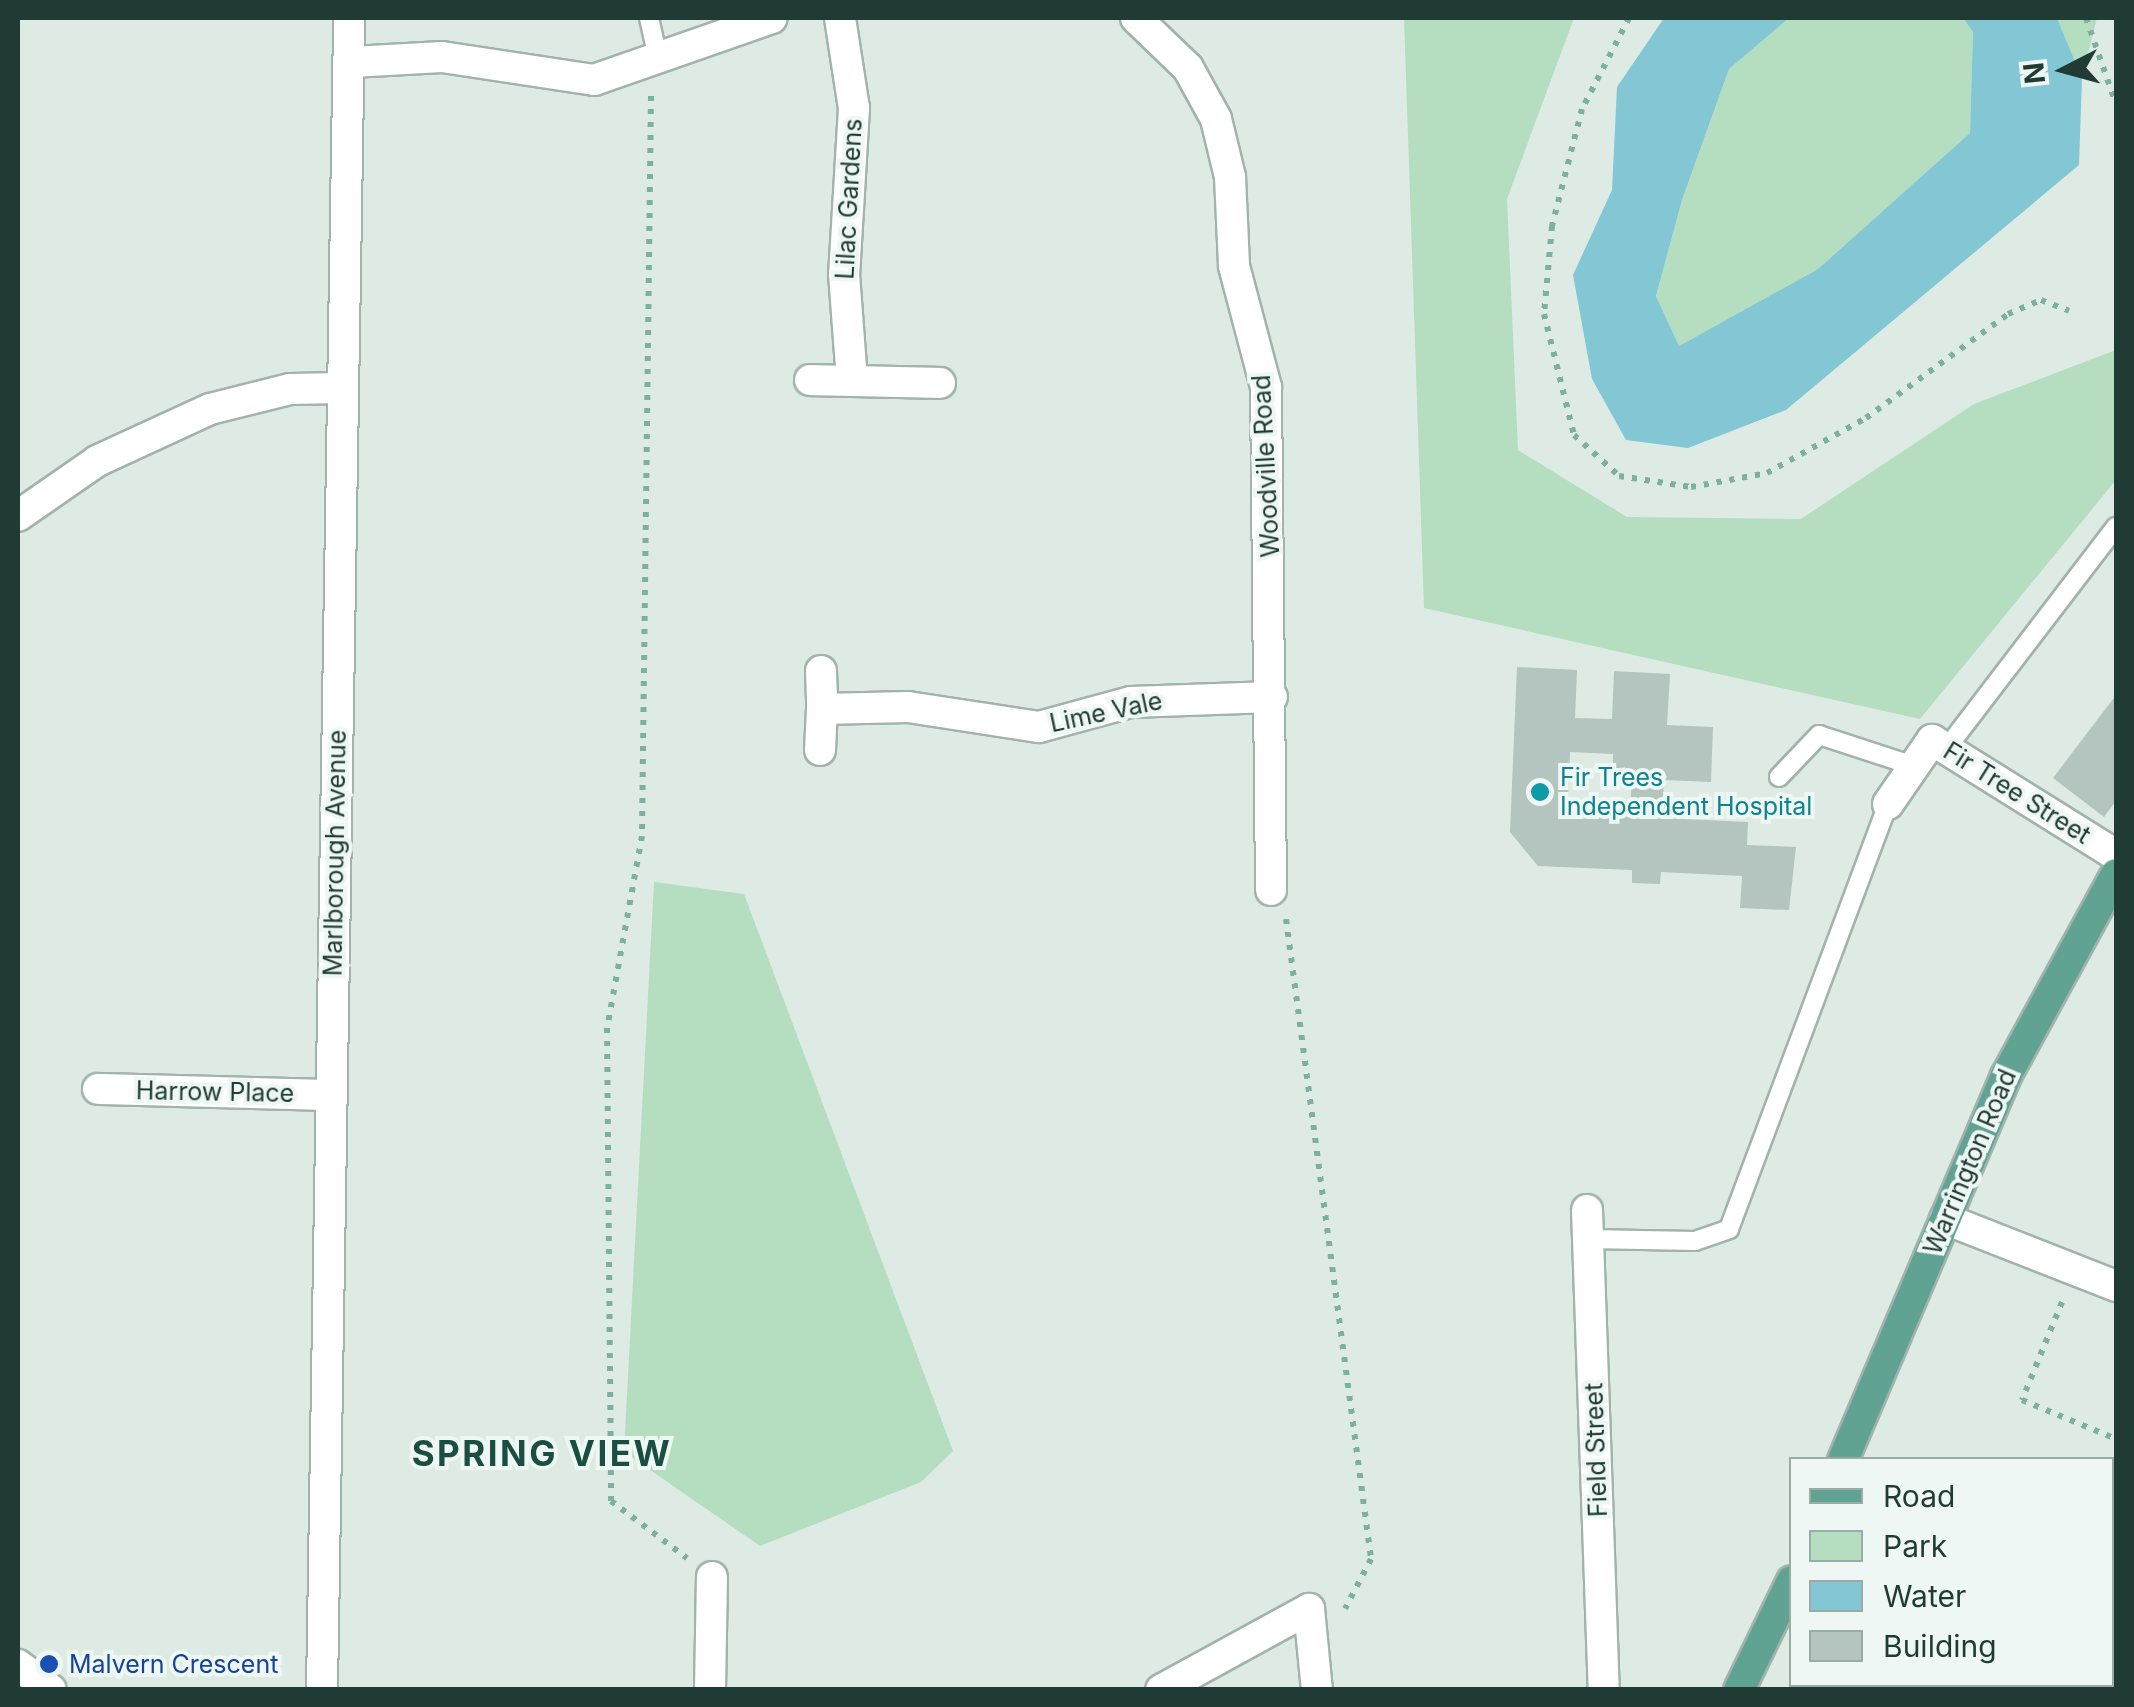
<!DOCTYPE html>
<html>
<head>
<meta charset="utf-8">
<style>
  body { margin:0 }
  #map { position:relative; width:2134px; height:1707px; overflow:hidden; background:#deebe5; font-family:Inter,sans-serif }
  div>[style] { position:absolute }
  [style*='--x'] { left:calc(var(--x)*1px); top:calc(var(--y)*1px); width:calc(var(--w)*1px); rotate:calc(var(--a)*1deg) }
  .green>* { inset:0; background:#b5ddc0 }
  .water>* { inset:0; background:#82c7d3 }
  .building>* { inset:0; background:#b3c5be }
  .path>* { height:6px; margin-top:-3px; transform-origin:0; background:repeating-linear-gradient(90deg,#7db0a0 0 5px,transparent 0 13px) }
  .roads { filter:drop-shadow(2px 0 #a1b3ac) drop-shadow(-2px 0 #a1b3ac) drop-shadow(0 2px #a1b3ac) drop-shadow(0 -2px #a1b3ac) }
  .service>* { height:18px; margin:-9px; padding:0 9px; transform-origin:9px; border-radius:9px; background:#fff }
  .minor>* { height:30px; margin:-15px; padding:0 15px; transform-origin:15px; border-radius:15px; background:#fff }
  .primary>* { height:30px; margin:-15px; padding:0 15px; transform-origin:15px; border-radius:15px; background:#60a392 }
  .dots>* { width:28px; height:28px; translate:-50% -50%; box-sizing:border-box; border:5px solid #eef7f3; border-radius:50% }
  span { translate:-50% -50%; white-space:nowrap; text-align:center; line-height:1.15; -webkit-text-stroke:8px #eef7f3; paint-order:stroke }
  .street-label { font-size:25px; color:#1f3b33 }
  .culture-label { font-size:25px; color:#0d838f }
  .left { translate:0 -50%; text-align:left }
  .transit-label { font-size:25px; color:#164399 }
  .district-label { font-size:35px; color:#1a4e41; font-weight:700; letter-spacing:2.5px }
  .frame { position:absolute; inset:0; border:20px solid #1f3b33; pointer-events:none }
  .legend { position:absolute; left:1789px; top:1457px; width:325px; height:230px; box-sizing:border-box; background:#eef7f3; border:2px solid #9baca6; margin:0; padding:12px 18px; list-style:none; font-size:30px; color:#1f3b33 }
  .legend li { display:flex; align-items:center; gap:20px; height:50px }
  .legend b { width:50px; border:2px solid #9baca6 }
  .north { position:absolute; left:2014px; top:20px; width:100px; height:100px; -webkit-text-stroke:8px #eef7f3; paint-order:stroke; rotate:264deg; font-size:28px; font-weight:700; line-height:40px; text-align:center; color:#1f3b33 }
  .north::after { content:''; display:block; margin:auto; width:35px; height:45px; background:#1f3b33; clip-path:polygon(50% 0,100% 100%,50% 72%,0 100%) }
</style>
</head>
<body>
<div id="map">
  <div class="green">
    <i style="clip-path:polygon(1404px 18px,1574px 18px,1507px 199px,1518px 450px,1627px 517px,1801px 519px,1974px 404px,2116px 350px,2116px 480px,1920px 719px,1424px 608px)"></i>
    <i style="clip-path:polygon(1789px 18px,1963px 18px,1973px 32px,1970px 133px,1818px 269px,1679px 346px,1656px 296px,1682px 200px,1729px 69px)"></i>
    <i style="clip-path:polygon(2057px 18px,2097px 18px,2082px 78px)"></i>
    <i style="clip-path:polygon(654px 882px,744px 894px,953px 1451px,921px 1482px,760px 1546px,624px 1452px)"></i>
  </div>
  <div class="water">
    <i style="clip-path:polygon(1664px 18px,1789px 18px,1729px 69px,1682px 200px,1656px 296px,1679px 346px,1818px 269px,1970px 133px,1973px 32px,1963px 18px,2057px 18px,2082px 78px,2079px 165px,1786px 410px,1688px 448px,1626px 440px,1592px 379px,1573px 275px,1612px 190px,1617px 87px)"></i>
  </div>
  <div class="building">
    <i style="clip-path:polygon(evenodd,1517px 667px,1577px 670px,1575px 718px,1612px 719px,1614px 671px,1670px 674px,1667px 725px,1713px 727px,1711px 782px,1664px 780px,1662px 818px,1748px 822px,1747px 845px,1796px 847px,1789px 910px,1740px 908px,1742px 876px,1661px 872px,1660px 884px,1632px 883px,1632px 870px,1538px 866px,1510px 832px,1517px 667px,1570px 752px,1613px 754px,1613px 771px,1632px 771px,1630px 817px,1579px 814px,1568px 802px,1570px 752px)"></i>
    <i style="clip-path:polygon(2116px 695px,2116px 801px,2104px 817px,2053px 778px)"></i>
  </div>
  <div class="path">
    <i style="--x:1629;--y:18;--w:102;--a:117.3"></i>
    <i style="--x:1582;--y:109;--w:121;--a:104.4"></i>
    <i style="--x:1552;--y:226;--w:88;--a:95.2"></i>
    <i style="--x:1544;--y:314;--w:125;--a:76.1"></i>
    <i style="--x:1574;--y:435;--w:61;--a:42.3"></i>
    <i style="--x:1619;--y:476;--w:73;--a:8.7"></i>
    <i style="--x:1691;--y:487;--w:77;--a:-10.4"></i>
    <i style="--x:1767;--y:473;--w:113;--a:-29.1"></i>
    <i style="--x:1866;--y:418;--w:176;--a:-36.2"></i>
    <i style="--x:2008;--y:314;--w:36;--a:-23"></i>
    <i style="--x:2041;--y:300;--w:30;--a:21"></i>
    <i style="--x:2086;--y:18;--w:91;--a:70.8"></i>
    <i style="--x:651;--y:96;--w:740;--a:90.7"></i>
    <i style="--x:642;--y:836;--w:195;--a:100.3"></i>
    <i style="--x:607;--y:1028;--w:473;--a:89.5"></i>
    <i style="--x:611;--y:1501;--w:95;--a:36.9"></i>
    <i style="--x:1286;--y:919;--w:646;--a:82.43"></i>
    <i style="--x:1371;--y:1559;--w:56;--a:117.5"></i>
    <i style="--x:2062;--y:1302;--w:106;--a:112.2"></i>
    <i style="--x:2022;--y:1400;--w:102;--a:22.5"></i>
  </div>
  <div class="roads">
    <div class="service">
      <i style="--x:649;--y:18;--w:45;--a:77.2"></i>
      <i style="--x:1946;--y:749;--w:280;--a:-52.6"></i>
      <i style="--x:1779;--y:777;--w:58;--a:-46.4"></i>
      <i style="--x:1819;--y:735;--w:100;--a:18.1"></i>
      <i style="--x:1588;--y:1239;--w:107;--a:1.1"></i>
      <i style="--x:1695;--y:1241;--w:36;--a:-19"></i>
      <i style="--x:1729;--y:1229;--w:454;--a:-69.5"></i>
    </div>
    <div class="minor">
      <i style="--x:840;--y:18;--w:91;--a:81.2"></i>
      <i style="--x:854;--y:108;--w:166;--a:93.4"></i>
      <i style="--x:844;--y:274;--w:107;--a:85.7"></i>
      <i style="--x:1136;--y:18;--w:72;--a:43.9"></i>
      <i style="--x:1188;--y:68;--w:58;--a:61.2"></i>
      <i style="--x:1216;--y:119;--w:60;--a:76.4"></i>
      <i style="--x:1230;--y:177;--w:89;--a:87.4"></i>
      <i style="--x:1234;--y:266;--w:125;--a:75.2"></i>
      <i style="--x:1266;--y:387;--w:503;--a:89.43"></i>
      <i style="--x:352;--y:62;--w:90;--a:-3.2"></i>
      <i style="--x:442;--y:57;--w:154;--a:8.6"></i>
      <i style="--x:594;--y:80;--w:188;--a:-19.2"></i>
      <i style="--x:810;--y:380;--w:130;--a:1.3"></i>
      <i style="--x:18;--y:516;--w:96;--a:-34.8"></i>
      <i style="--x:97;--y:461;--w:124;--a:-24.7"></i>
      <i style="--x:210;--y:409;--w:82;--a:-14"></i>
      <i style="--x:290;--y:389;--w:52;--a:-1.1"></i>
      <i style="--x:821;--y:671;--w:38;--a:88"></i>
      <i style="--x:820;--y:750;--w:41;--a:-87.2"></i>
      <i style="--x:822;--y:709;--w:86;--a:-1.3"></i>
      <i style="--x:908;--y:707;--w:133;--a:8.7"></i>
      <i style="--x:1039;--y:727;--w:95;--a:-15.2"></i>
      <i style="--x:1131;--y:702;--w:141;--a:-2"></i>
      <i style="--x:1888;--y:804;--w:78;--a:-55.5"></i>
      <i style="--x:1932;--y:740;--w:217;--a:32"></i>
      <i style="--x:98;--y:1089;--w:234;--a:1.5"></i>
      <i style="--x:1587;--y:1210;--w:480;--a:88"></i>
      <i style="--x:1945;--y:1219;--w:184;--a:21.4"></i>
      <i style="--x:18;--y:1665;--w:41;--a:37.1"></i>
      <i style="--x:322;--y:1690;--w:1672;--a:-89.07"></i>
      <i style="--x:710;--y:1690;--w:113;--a:-89"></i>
      <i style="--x:1161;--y:1690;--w:169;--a:-28.7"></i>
      <i style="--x:1309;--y:1609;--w:81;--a:84.4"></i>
    </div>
    <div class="primary">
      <i style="--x:1843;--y:1460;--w:417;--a:-67"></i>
      <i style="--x:2006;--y:1076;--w:230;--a:-61.4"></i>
      <i style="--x:1739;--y:1690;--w:121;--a:-64.1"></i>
    </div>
  </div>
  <div class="dots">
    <i style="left:1540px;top:792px;background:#0f9aa8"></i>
    <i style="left:49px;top:1664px;background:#1a4fb4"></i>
  </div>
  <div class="street-label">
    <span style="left:849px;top:199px;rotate:-87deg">Lilac Gardens</span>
    <span style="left:1266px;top:466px;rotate:-93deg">Woodville Road</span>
    <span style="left:1106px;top:712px;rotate:-12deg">Lime Vale</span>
    <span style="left:2017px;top:793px;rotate:32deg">Fir Tree Street</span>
    <span style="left:335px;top:853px;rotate:-89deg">Marlborough Avenue</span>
    <span style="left:215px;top:1092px;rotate:1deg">Harrow Place</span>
    <span style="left:1970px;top:1162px;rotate:-67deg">Warrington Road</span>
    <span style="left:1596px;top:1450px;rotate:-92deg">Field Street</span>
  </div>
  <div class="culture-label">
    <span class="left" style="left:1560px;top:792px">Fir Trees<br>Independent Hospital</span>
  </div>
  <div class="transit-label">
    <span class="left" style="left:69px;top:1664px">Malvern Crescent</span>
  </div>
  <div class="district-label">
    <span style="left:542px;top:1453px">SPRING VIEW</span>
  </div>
  <div class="frame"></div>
  <ul class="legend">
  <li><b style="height:12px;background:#60a392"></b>Road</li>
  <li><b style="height:28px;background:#b5ddc0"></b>Park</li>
  <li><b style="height:28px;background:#82c7d3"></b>Water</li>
  <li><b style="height:28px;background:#b3c5be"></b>Building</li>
  </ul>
  <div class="north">N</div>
</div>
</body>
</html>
